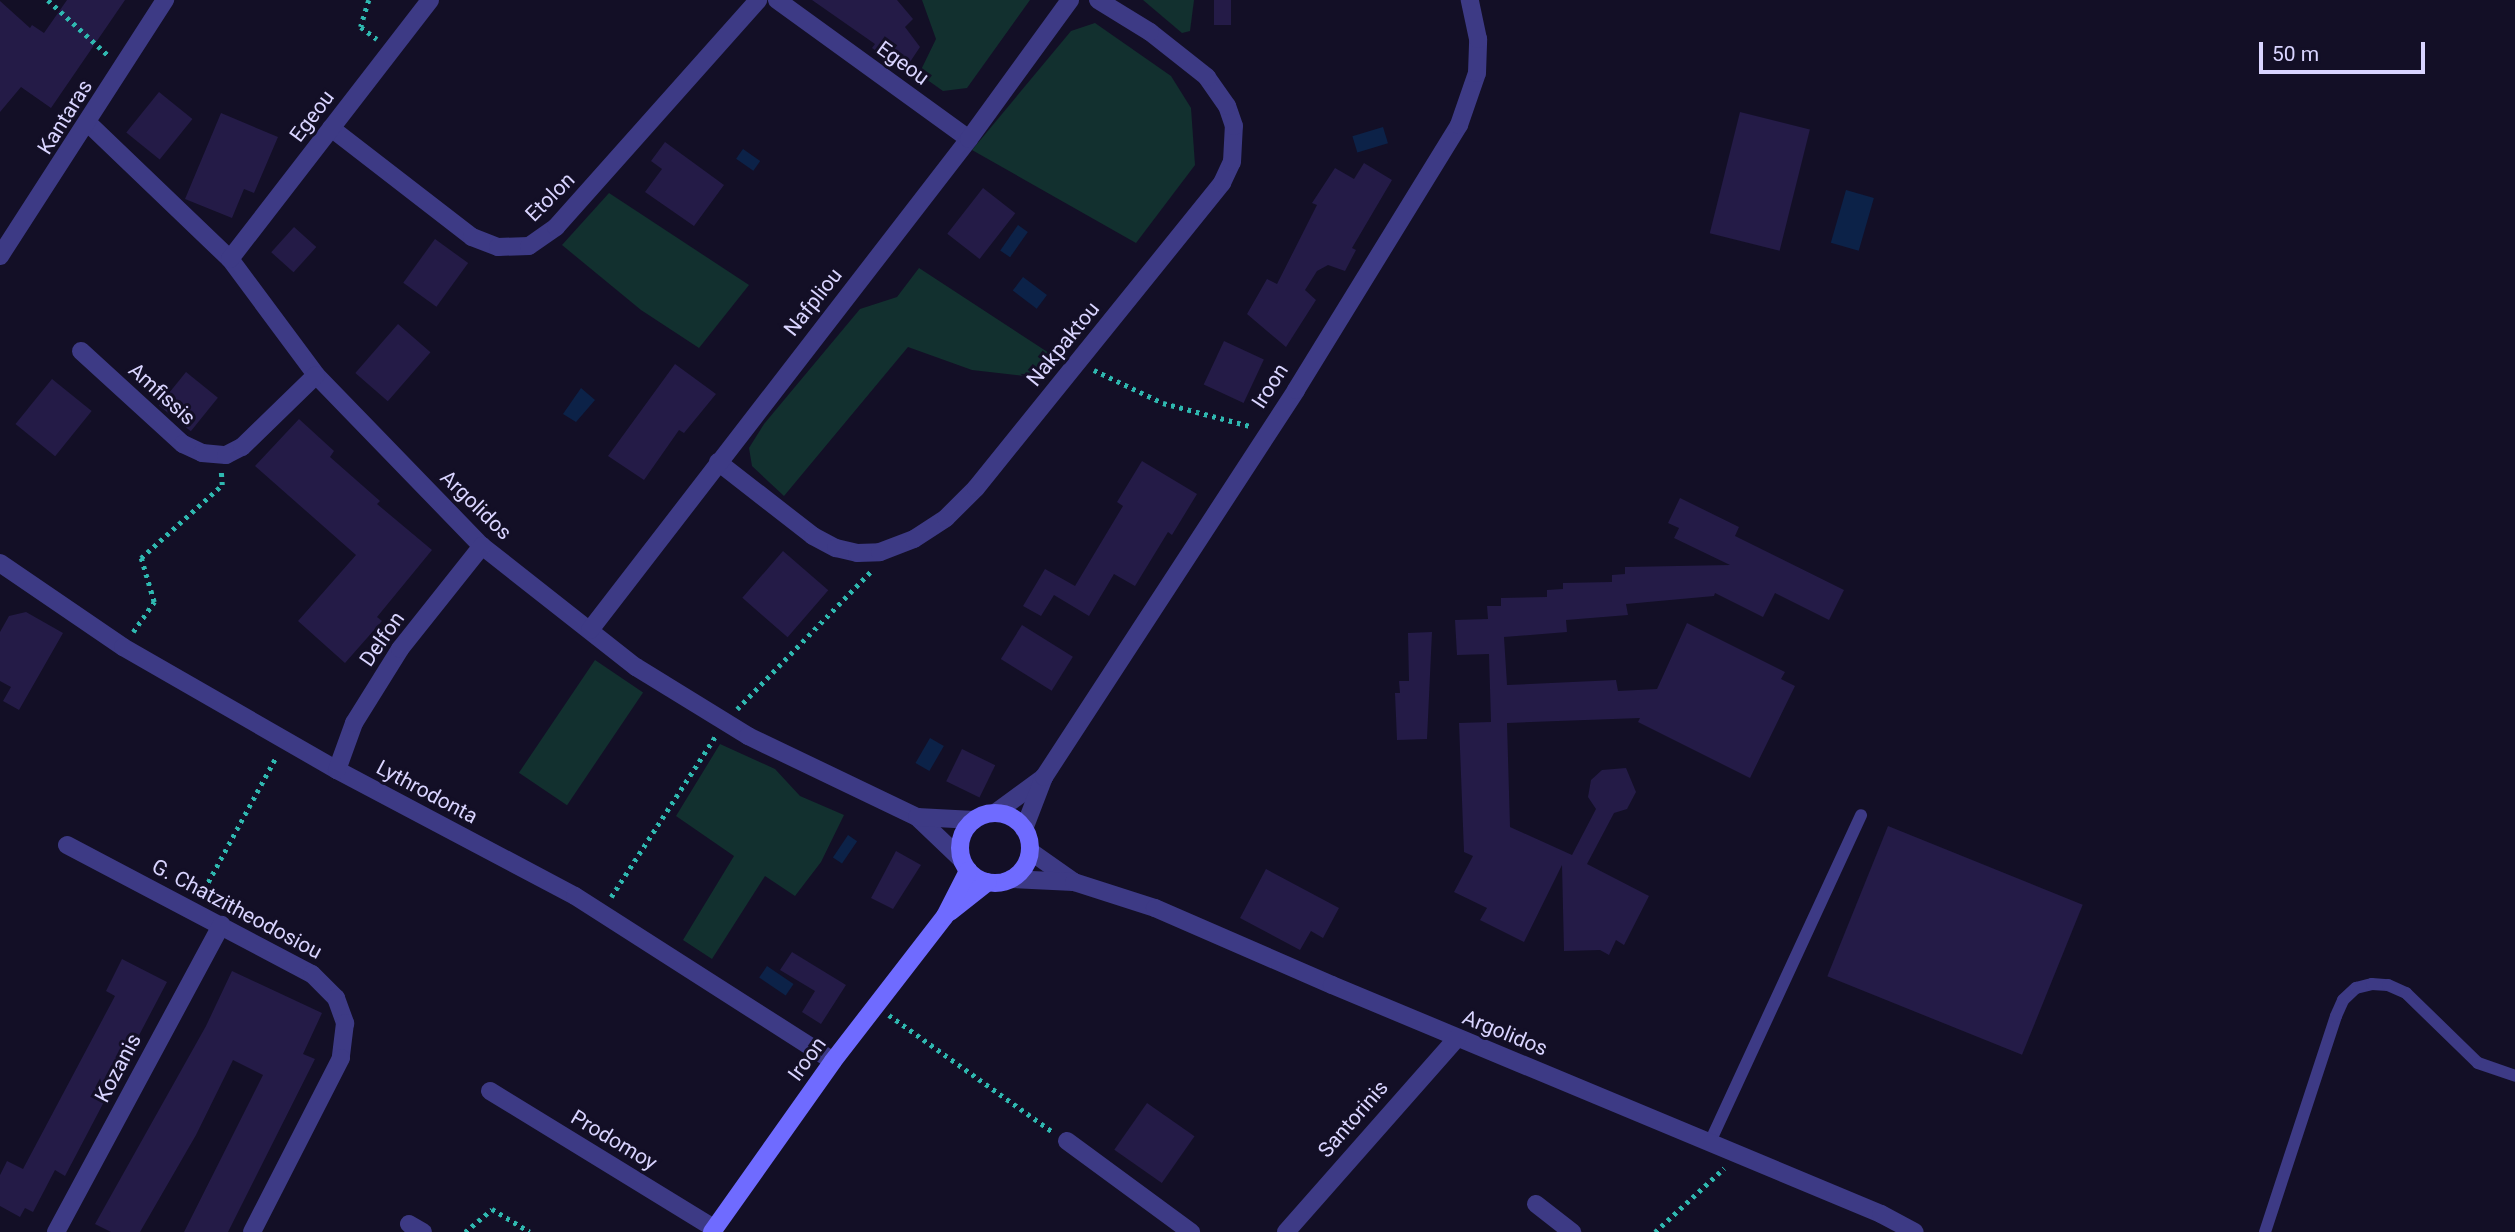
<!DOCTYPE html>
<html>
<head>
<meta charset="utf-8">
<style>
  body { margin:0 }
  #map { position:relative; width:2515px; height:1232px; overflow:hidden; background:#130f26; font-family:Roboto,sans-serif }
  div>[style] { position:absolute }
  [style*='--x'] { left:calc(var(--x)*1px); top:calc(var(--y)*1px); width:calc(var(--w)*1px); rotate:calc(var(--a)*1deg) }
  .green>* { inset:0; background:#12302f; transform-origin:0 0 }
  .water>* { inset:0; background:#0c2248; transform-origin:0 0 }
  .building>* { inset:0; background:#241b47; transform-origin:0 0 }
  .path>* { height:4.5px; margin-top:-2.25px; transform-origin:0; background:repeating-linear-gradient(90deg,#2fb8b0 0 3.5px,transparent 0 8.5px) }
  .lane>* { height:12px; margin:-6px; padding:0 6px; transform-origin:6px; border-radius:6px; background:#3d3a85 }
  .street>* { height:18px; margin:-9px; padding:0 9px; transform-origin:9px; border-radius:9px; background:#3d3a85 }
  .secondary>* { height:18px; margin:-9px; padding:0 9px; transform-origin:9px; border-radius:9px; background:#6f6bff }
  .secondary>.ring { margin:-9px; padding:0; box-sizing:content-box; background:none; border:18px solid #6f6bff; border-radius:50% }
  span { translate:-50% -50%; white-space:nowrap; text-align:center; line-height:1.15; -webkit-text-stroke:6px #130f26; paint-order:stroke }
  .street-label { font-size:21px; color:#d9d4ff }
  .scale { position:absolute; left:2259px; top:42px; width:166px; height:32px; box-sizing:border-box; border:4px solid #d9d4ff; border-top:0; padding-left:9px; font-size:21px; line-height:24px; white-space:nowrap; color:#d9d4ff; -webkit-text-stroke:5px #130f26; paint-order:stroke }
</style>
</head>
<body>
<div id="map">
  <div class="green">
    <i style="clip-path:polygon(922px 0,1030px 0,967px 88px,943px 91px,919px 74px,936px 39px)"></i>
    <i style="clip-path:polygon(1143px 0,1194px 0,1190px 31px,1182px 33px)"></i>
    <i style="clip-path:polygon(1095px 23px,1171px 76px,1191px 108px,1195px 165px,1136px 243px,972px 150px,1071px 31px)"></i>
    <i style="clip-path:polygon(609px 193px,749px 285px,699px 348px,641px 310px,562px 245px)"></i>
    <i style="clip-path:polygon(919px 268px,1049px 353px,1034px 377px,972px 370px,908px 347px,784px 496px,752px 466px,749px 448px,764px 424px,860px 309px,897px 297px)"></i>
    <i style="left:595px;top:660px;width:58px;height:136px;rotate:34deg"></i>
    <i style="clip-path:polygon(720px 744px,775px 769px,800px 796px,844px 815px,821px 862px,795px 896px,765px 876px,712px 959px,683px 940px,734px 856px,676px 816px)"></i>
  </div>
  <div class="water">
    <i style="left:1383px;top:127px;width:17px;height:32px;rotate:73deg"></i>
    <i style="left:743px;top:149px;width:21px;height:12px;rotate:35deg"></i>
    <i style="left:1846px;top:190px;width:29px;height:55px;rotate:16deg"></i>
    <i style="left:1018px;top:225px;width:12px;height:31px;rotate:35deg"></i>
    <i style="left:1023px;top:277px;width:30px;height:17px;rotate:37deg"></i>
    <i style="clip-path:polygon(581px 388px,595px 400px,576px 422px,563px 414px)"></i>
    <i style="left:930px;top:738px;width:16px;height:29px;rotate:30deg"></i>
    <i style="left:848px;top:835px;width:11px;height:27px;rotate:34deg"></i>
    <i style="left:767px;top:966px;width:32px;height:14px;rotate:34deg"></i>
  </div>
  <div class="building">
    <i style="clip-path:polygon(67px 0,125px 0,51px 108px,21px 87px,0 112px,0 1px,30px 28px,32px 25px,44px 33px)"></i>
    <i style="clip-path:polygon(812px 0,897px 0,913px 19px,905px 27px,920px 47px,904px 71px,872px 48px,875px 44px)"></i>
    <i style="left:1214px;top:0;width:17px;height:25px"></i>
    <i style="left:159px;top:92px;width:43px;height:52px;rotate:39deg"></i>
    <i style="left:1740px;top:112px;width:72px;height:125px;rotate:14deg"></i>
    <i style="clip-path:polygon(221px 113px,278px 137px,254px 193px,244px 189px,232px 218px,185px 199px)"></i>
    <i style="clip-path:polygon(665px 142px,724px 185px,694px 226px,645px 192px,662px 169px,651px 161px)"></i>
    <i style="clip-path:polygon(1364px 163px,1392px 180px,1352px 248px,1356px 250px,1345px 271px,1328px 265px,1317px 271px,1305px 290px,1316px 300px,1286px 347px,1247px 314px,1267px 279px,1277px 284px,1317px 205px,1312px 203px,1335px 168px,1354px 179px)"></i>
    <i style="left:983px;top:188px;width:41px;height:58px;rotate:38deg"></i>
    <i style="left:294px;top:227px;width:30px;height:34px;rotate:42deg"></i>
    <i style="left:435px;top:239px;width:41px;height:54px;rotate:36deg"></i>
    <i style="left:398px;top:324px;width:43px;height:65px;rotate:41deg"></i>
    <i style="left:1224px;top:341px;width:44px;height:48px;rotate:25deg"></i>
    <i style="clip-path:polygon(675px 364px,716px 394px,684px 433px,679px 430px,644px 480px,608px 456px)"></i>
    <i style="left:186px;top:372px;width:41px;height:43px;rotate:39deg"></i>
    <i style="left:52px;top:379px;width:51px;height:58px;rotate:39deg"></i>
    <i style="clip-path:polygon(299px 419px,334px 451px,330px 457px,380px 501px,377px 504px,432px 550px,377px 617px,382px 621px,345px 663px,298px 621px,356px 555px,255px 466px)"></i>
    <i style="clip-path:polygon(1142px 461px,1197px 494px,1172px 535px,1168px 532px,1135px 586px,1114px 574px,1089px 616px,1054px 595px,1041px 616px,1023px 606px,1045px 569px,1075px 586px,1123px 506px,1117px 502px)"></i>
    <i style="clip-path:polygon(1680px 498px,1739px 527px,1735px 536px,1844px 590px,1829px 620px,1775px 593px,1763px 617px,1715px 593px,1714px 596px,1626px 604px,1628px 615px,1566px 620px,1567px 632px,1504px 637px,1507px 685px,1616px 680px,1618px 691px,1657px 689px,1687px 623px,1785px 672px,1781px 679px,1795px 686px,1750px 778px,1638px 722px,1640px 718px,1507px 723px,1510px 827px,1572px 855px,1596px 809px,1588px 797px,1591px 780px,1602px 770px,1626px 768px,1636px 792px,1627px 809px,1614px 813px,1587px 864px,1649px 896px,1624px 945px,1616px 940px,1609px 955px,1600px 950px,1564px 951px,1562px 865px,1524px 942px,1480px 920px,1487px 908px,1454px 892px,1473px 856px,1464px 852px,1459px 723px,1491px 722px,1489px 654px,1457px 655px,1455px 620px,1488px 619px,1487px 606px,1501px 606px,1501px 598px,1547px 597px,1547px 590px,1563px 589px,1563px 583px,1612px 582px,1612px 575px,1625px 574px,1625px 567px,1730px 565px,1674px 538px,1679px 528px,1668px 523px)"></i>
    <i style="left:783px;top:551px;width:60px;height:62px;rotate:41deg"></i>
    <i style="clip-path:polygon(26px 612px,63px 633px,19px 710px,3px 701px,11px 687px,0 681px,0 632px,9px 616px)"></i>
    <i style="left:1022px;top:625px;width:60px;height:40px;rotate:32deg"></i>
    <i style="clip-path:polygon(1432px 632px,1427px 739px,1397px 740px,1395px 693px,1400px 693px,1399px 681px,1409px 681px,1408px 633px)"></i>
    <i style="left:962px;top:749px;width:37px;height:36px;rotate:26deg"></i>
    <i style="left:1888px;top:826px;width:210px;height:162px;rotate:22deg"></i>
    <i style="clip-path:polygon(896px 851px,921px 865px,893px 909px,871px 898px)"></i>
    <i style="clip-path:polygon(1266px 869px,1339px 908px,1323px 938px,1311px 931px,1300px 950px,1240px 918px)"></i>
    <i style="clip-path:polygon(792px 952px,846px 985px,821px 1024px,802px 1012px,815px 991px,780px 970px)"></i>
    <i style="clip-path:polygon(122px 959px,167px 982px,65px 1176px,55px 1170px,33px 1212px,25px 1208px,20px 1217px,0 1206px,0 1175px,7px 1161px,23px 1169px,115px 996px,106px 991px)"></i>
    <i style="clip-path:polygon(232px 971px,322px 1013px,303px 1054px,315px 1059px,228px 1232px,184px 1232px,263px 1075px,233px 1060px,196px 1135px,140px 1232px,111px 1232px,95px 1224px,206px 1026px)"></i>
    <i style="left:1147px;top:1103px;width:58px;height:57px;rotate:35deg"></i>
  </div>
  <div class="path">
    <i style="--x:48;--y:0;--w:83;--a:42.6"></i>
    <i style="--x:369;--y:0;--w:28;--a:107"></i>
    <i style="--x:361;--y:27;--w:20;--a:37"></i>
    <i style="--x:1094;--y:370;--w:76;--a:25.6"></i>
    <i style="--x:1163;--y:403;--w:90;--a:14.8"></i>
    <i style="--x:133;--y:632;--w:37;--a:-55"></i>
    <i style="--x:154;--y:602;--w:46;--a:-106.5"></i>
    <i style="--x:141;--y:558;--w:109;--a:-42"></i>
    <i style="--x:222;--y:485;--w:13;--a:-94"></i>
    <i style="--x:737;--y:709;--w:191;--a:-45.8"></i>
    <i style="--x:200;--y:897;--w:159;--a:-61.5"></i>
    <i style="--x:611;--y:897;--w:191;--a:-57"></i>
    <i style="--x:889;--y:1015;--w:201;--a:35.5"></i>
    <i style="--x:465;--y:1232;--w:35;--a:-40"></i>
    <i style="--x:492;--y:1209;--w:44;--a:31.2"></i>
    <i style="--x:1655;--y:1232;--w:94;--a:-42.8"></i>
  </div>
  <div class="lane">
    <i style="--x:1710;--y:1142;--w:360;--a:-65.2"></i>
    <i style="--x:2265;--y:1232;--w:227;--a:-71.8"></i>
    <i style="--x:2336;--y:1016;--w:17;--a:-66"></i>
    <i style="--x:2343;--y:1000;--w:18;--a:-43"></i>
    <i style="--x:2356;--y:988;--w:16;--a:-14"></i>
    <i style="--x:2372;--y:984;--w:16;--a:4"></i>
    <i style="--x:2388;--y:985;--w:20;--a:24"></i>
    <i style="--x:2406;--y:993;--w:100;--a:44.2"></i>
    <i style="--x:2478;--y:1063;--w:39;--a:19"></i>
  </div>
  <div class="street">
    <i style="--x:777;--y:0;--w:237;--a:35.9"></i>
    <i style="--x:88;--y:123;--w:197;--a:43.8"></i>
    <i style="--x:230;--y:259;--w:144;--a:53.4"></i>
    <i style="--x:316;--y:375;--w:238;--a:45.9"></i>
    <i style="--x:482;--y:546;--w:196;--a:38.2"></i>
    <i style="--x:636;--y:667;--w:132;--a:31.6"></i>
    <i style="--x:748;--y:736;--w:187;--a:25.6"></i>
    <i style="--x:917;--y:817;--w:62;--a:43.7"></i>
    <i style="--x:331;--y:128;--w:178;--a:37.7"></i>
    <i style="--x:472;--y:237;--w:28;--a:21"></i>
    <i style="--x:498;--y:247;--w:31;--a:-2"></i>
    <i style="--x:529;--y:246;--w:33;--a:-35"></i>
    <i style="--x:556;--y:227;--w:304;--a:-48.3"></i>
    <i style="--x:0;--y:256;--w:305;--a:-57.2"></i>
    <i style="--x:230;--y:259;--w:327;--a:-52.3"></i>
    <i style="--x:81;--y:351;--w:138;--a:42.4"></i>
    <i style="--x:183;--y:444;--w:21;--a:25"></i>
    <i style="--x:202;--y:453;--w:24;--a:5"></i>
    <i style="--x:226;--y:455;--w:18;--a:-27"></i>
    <i style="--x:242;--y:447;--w:103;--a:-44.2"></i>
    <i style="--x:718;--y:462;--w:120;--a:37.9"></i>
    <i style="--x:813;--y:536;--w:26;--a:28"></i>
    <i style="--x:836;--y:548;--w:22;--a:13"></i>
    <i style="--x:857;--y:553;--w:23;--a:-2"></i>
    <i style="--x:880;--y:552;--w:36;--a:-21"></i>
    <i style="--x:914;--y:539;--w:38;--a:-33"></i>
    <i style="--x:946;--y:518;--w:42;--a:-45"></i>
    <i style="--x:976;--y:488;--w:392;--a:-51.1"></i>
    <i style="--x:1222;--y:183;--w:23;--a:-65"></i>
    <i style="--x:1232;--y:162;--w:36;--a:-87"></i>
    <i style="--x:1234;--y:126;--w:21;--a:-109"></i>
    <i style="--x:1227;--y:106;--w:35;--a:-125"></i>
    <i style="--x:1207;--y:77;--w:73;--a:-141.7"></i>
    <i style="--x:1150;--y:32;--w:61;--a:-148.4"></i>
    <i style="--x:0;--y:563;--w:149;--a:34.3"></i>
    <i style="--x:123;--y:647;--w:247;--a:29.9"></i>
    <i style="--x:337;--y:770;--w:269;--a:27.9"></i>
    <i style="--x:575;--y:896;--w:306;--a:32.6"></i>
    <i style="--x:590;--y:630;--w:620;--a:-52.34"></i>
    <i style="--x:969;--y:139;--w:172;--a:-54"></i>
    <i style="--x:337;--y:770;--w:50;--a:-70.1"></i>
    <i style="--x:354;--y:723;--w:87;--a:-58.1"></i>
    <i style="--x:400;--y:649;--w:132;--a:-51.5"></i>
    <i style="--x:995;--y:813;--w:61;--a:-36.3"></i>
    <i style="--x:917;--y:817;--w:57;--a:3"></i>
    <i style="--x:1024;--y:829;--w:56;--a:-69"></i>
    <i style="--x:1044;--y:777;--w:462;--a:-56.9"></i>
    <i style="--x:1296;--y:390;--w:311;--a:-58.4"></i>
    <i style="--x:1459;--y:125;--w:55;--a:-70.9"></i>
    <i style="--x:1477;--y:73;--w:34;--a:-88"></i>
    <i style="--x:1478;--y:39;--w:40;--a:-102"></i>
    <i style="--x:67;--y:845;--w:277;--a:27.8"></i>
    <i style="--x:312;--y:974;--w:34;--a:45"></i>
    <i style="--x:336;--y:998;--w:27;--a:70"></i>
    <i style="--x:345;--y:1023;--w:35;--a:97"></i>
    <i style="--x:341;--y:1058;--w:195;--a:117.1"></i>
    <i style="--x:1030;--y:851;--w:54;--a:35.2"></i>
    <i style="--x:1011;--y:879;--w:63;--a:2.7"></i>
    <i style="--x:1074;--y:882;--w:85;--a:17.8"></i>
    <i style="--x:1155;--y:908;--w:193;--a:23.5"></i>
    <i style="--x:1332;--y:985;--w:595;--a:22.64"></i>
    <i style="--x:1881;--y:1214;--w:38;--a:28"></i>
    <i style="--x:490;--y:1091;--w:263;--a:31.5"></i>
    <i style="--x:1067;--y:1141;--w:154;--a:36.3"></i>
    <i style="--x:1536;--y:1204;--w:46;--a:37.9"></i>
    <i style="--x:409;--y:1224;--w:16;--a:30"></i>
    <i style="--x:56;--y:1232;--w:349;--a:-61.7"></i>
    <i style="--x:1286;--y:1232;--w:259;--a:-48.6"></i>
  </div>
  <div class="secondary">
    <i class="ring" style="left:960px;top:813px;width:52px;height:52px"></i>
    <i style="--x:950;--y:912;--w:48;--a:-38.3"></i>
    <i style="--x:712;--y:1232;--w:209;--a:-54.7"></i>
    <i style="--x:833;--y:1061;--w:183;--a:-52.3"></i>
    <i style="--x:945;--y:916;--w:51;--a:-62.9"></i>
  </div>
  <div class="street-label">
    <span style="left:903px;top:63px;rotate:36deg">Egeou</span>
    <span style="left:312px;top:116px;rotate:-53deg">Egeou</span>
    <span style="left:65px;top:117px;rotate:-58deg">Kantaras</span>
    <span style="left:550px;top:197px;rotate:-45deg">Etolon</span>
    <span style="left:813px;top:302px;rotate:-52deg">Nafpliou</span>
    <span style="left:1063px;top:344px;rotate:-51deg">Nakpaktou</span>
    <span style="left:1270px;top:386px;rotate:-57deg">Iroon</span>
    <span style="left:162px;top:394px;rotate:42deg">Amfissis</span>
    <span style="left:476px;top:505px;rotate:44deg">Argolidos</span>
    <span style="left:382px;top:639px;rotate:-55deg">Delfon</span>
    <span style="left:427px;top:792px;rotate:28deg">Lythrodonta</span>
    <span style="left:237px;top:909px;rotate:28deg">G. Chatzitheodosiou</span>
    <span style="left:1505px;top:1033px;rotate:22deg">Argolidos</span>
    <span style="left:807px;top:1059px;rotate:-54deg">Iroon</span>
    <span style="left:118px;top:1068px;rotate:-62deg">Kozanis</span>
    <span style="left:1353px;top:1119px;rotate:-49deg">Santorinis</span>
    <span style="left:614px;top:1140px;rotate:31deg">Prodomoy</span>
  </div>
  <div class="scale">50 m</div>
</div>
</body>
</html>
